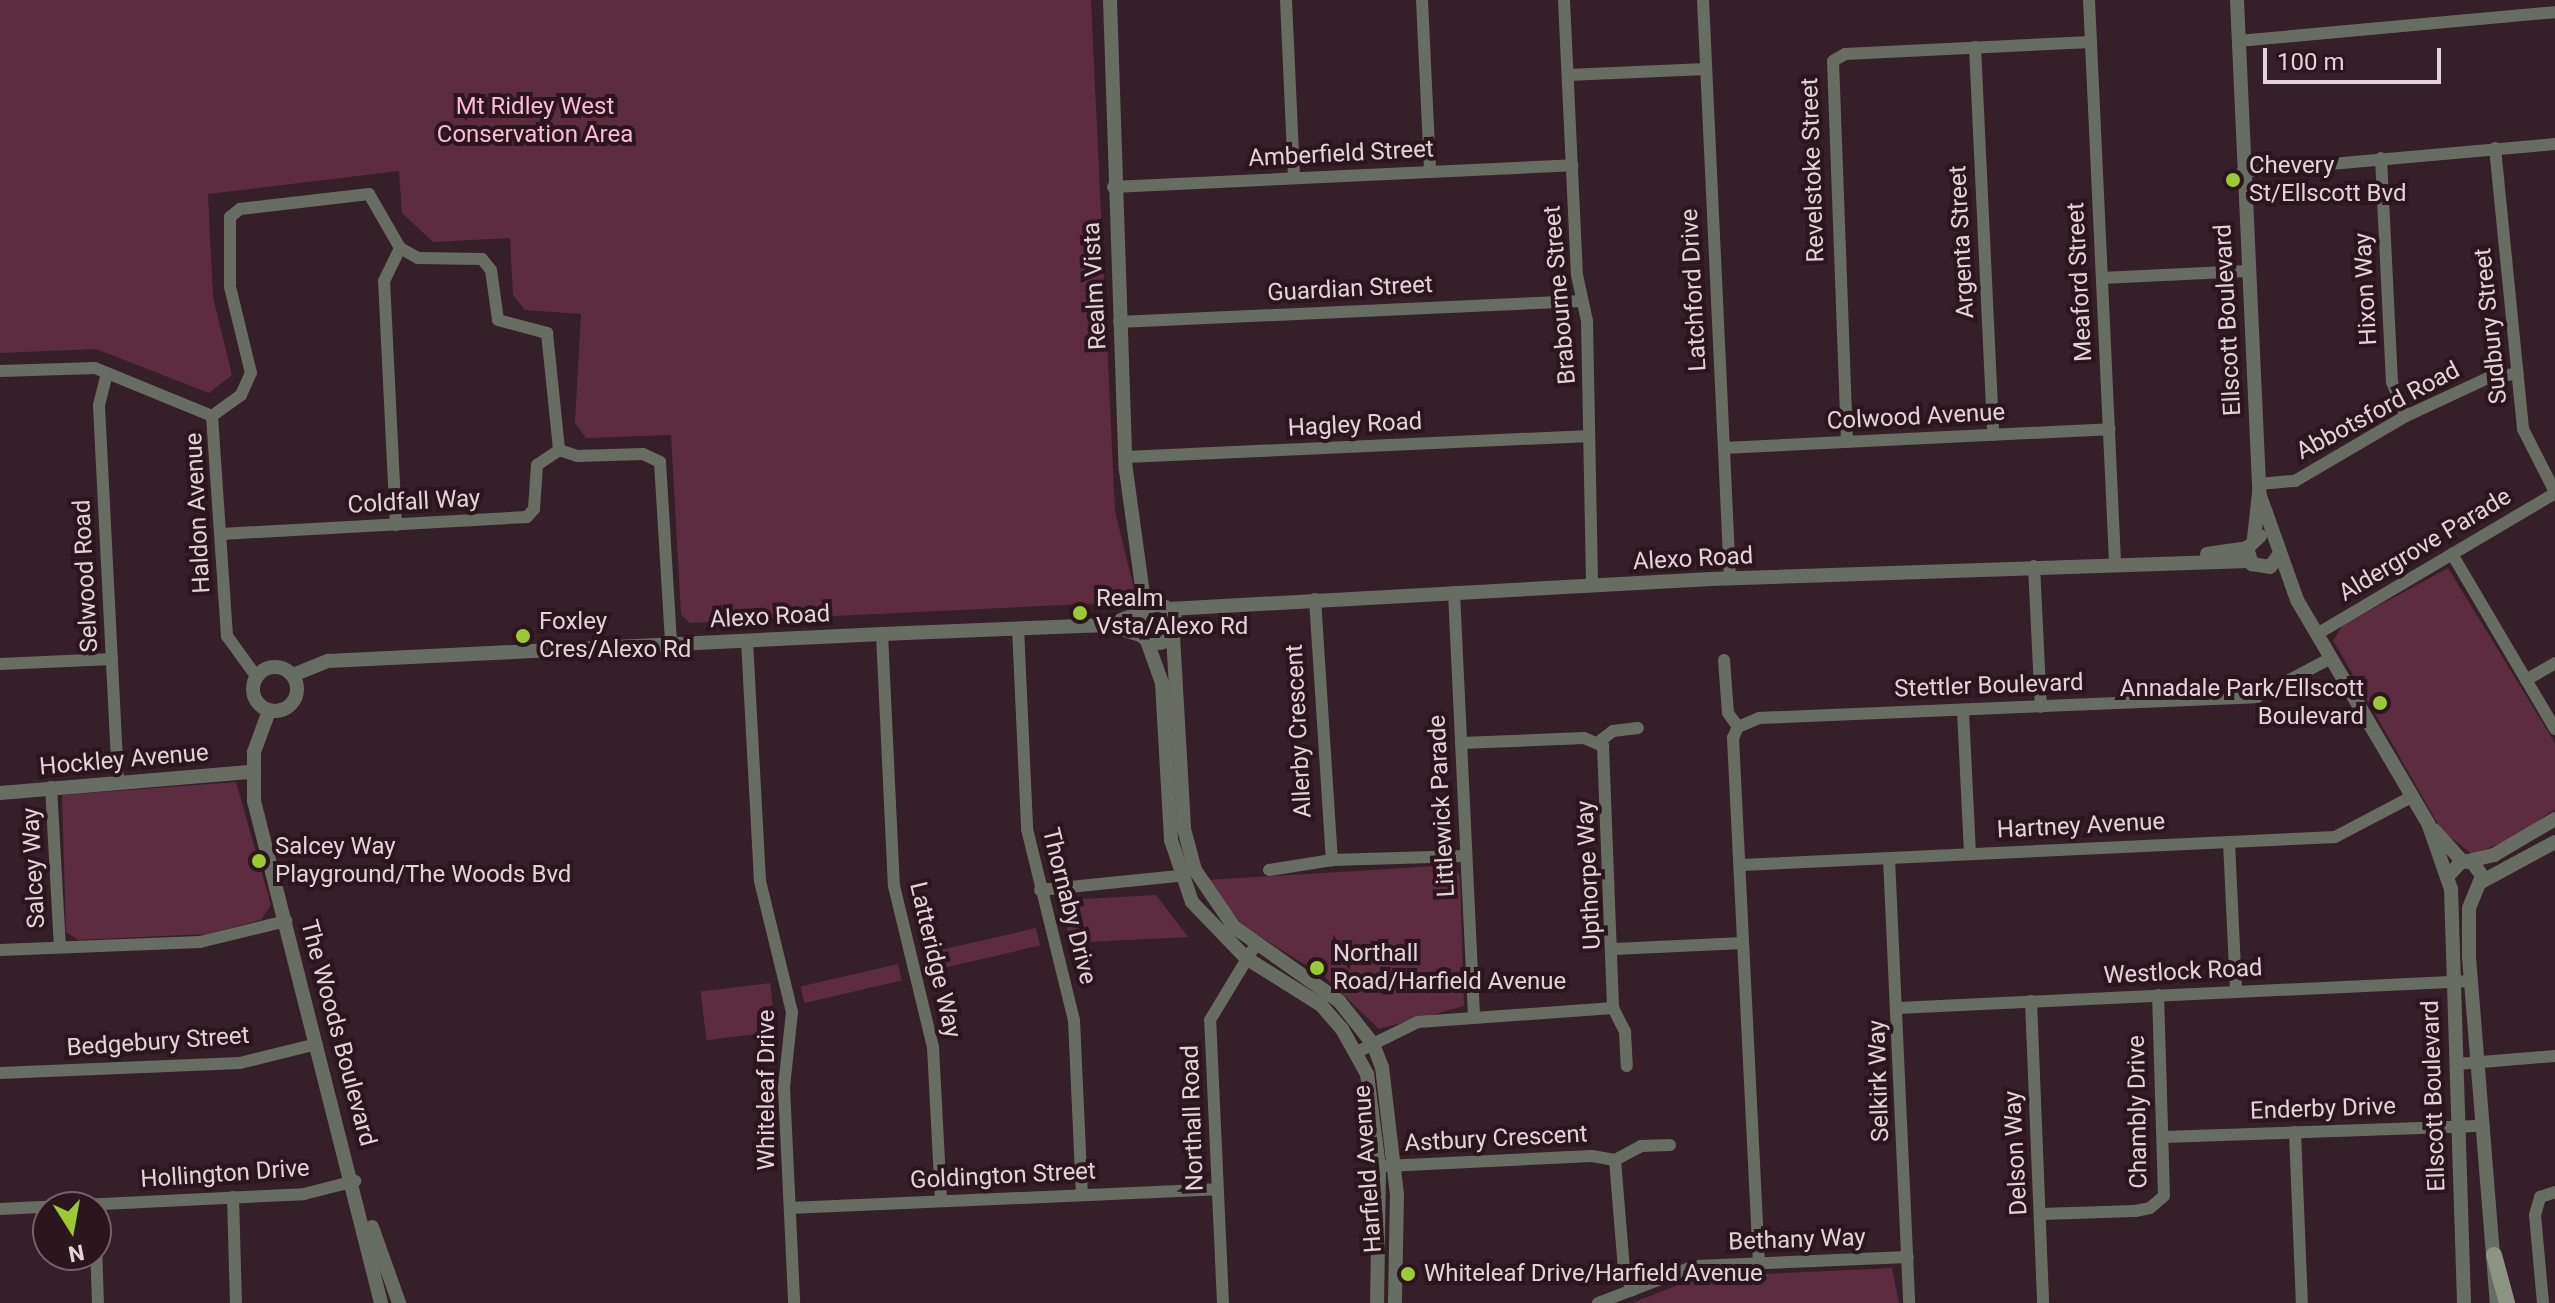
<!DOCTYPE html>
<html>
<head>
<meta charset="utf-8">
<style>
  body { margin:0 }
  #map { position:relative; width:2555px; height:1303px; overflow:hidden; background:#351f28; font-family:Roboto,sans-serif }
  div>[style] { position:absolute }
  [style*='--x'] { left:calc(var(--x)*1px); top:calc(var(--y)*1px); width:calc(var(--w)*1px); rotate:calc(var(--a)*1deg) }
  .green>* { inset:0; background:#5d2c41; transform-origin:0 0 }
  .minor>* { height:12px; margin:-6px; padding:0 6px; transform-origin:6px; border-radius:6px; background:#686d63 }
  .tertiary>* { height:14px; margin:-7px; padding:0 7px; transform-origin:7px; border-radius:7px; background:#686d63 }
  .tertiary>.ring { margin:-7px; padding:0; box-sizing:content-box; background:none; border:14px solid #686d63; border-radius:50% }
  .secondary>* { height:16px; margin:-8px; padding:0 8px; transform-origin:8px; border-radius:8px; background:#8d9484 }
  .dots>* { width:22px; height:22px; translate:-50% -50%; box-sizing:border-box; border:4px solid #2b161e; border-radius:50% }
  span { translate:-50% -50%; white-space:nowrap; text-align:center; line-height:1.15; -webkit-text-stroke:8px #2b161e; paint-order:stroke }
  .park-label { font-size:24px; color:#febad3 }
  .street-label { font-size:24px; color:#e2d3d8 }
  .poi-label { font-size:24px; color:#e2d3d8 }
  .left { translate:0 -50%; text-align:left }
  .right { translate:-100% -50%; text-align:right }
  .north { position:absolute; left:32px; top:1191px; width:80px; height:80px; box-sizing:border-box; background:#2b161e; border:2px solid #746268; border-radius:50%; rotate:169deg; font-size:22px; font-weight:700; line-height:32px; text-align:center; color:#e2d3d8 }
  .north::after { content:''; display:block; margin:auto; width:28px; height:36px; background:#9cca32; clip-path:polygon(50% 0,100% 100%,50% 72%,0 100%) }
  .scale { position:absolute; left:2263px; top:48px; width:178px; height:36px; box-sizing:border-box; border:4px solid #e2d3d8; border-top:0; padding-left:10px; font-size:24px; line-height:28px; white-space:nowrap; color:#e2d3d8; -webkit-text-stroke:6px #2b161e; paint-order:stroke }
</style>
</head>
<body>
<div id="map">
  <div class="green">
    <i style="clip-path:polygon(0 0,1091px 0,1115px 511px,1135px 593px,1128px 602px,690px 623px,681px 614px,671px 435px,586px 438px,575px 423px,581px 314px,525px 310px,513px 295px,510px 238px,433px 242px,402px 213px,399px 171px,208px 194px,213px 297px,232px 375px,209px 393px,96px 349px,0 353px)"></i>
    <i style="clip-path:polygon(2448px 568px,2555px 743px,2555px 809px,2507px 841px,2472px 854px,2442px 831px,2333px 640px,2343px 625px)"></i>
    <i style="clip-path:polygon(236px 782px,271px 905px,261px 920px,207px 934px,78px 940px,66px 932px,62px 795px)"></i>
    <i style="clip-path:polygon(1451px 865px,1460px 876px,1464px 1006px,1379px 1029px,1325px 977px,1243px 926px,1207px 880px)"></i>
    <i style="clip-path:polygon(1156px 895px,1188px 937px,1069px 943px,1063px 900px)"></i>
    <i style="left:1036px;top:928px;width:18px;height:115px;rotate:77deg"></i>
    <i style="left:898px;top:964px;width:17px;height:100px;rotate:77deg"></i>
    <i style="left:770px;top:983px;width:49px;height:70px;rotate:83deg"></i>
    <i style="clip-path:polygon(1892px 1268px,1899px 1303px,1632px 1303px,1698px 1277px)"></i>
  </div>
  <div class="minor">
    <i style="--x:1286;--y:0;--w:178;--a:87.4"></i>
    <i style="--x:1422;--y:0;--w:172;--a:87.3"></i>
    <i style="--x:1564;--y:0;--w:275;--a:87.3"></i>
    <i style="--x:1577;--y:275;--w:47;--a:77.7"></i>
    <i style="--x:1587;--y:321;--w:264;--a:88.9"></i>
    <i style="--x:1703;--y:0;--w:580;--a:87.33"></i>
    <i style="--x:2089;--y:0;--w:563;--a:87.35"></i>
    <i style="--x:2238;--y:41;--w:318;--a:-5.2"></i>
    <i style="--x:1975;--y:47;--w:388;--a:87.3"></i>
    <i style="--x:1568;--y:75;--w:138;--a:-2.5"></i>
    <i style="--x:2495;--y:148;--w:282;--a:84.3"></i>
    <i style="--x:2523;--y:429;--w:71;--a:63.1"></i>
    <i style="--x:2381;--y:158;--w:224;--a:87.2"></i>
    <i style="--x:2392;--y:382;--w:37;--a:68"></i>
    <i style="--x:2242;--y:172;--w:314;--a:-5.1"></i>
    <i style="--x:1113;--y:187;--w:460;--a:-2.7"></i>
    <i style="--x:2102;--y:278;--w:145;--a:-2.8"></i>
    <i style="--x:1119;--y:322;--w:464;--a:-2.6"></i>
    <i style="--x:0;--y:371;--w:95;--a:-1.8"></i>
    <i style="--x:95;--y:368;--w:126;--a:22.3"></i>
    <i style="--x:212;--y:416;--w:221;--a:86.1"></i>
    <i style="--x:227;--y:636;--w:49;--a:54.1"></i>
    <i style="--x:107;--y:373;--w:34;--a:104"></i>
    <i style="--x:99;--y:406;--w:373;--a:87.1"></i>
    <i style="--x:212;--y:416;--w:36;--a:-36"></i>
    <i style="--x:241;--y:395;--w:24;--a:-66"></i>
    <i style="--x:251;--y:373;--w:89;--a:-103.7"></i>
    <i style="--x:230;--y:287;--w:70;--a:-90"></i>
    <i style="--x:230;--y:217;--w:13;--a:-39"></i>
    <i style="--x:240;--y:209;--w:130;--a:-6.6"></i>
    <i style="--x:369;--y:194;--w:62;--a:60.1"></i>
    <i style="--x:400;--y:248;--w:21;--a:29"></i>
    <i style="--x:418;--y:258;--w:64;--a:0.9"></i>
    <i style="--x:482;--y:259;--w:14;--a:51"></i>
    <i style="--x:491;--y:270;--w:50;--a:82"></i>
    <i style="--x:498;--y:320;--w:51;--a:14.9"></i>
    <i style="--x:547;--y:333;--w:118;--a:84.1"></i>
    <i style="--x:559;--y:450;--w:19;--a:18"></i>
    <i style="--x:577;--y:456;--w:66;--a:-1.7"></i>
    <i style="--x:643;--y:454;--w:19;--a:25"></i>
    <i style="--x:660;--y:462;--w:182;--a:86.5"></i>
    <i style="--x:1847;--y:442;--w:381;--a:-92.1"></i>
    <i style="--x:1833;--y:61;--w:14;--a:-30"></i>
    <i style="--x:1845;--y:54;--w:246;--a:-2.8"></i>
    <i style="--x:1724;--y:448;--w:386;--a:-2.8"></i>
    <i style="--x:1126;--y:457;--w:460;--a:-2.6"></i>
    <i style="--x:2258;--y:484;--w:37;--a:-5"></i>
    <i style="--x:2295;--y:481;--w:129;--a:-30.4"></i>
    <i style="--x:2406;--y:416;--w:90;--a:-24.9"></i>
    <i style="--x:2488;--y:378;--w:30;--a:-9"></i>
    <i style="--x:396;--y:525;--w:244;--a:-92.8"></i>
    <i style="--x:384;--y:281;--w:37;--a:-64"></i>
    <i style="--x:222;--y:534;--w:305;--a:-3.2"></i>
    <i style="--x:527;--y:517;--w:11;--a:-49"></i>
    <i style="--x:534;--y:509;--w:44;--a:-86.1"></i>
    <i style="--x:537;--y:465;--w:27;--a:-34"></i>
    <i style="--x:2452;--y:554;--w:203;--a:59.5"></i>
    <i style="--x:2034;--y:566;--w:141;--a:87.2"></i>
    <i style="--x:1454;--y:592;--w:426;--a:87.3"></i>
    <i style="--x:1315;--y:599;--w:262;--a:86.3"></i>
    <i style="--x:1018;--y:628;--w:201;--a:87.4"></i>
    <i style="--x:1027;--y:829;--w:197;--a:76.2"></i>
    <i style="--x:1074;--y:1020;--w:174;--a:87.4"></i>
    <i style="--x:882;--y:634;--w:252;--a:87.3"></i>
    <i style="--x:894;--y:886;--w:166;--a:76.4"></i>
    <i style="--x:933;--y:1047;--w:154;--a:87"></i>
    <i style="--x:2317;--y:634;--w:277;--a:-30.6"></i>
    <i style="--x:747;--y:641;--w:240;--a:86.9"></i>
    <i style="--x:760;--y:881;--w:135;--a:76.3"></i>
    <i style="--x:792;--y:1012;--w:75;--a:96.1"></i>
    <i style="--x:784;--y:1087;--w:216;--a:87.3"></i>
    <i style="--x:1724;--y:660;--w:53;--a:85.7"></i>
    <i style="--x:1728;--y:713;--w:17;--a:54"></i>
    <i style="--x:0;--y:664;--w:112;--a:-2.6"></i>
    <i style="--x:2526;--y:680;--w:34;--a:-30"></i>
    <i style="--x:1963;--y:711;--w:142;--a:87.2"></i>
    <i style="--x:1600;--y:741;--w:16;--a:-38"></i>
    <i style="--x:1613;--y:731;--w:25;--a:-7"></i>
    <i style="--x:1461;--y:743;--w:123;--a:-2.3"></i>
    <i style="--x:1584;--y:738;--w:21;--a:23"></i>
    <i style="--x:1603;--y:746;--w:262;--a:87.8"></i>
    <i style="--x:1613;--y:1008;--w:27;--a:63"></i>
    <i style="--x:1625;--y:1032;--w:34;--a:87"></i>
    <i style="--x:51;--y:787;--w:160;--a:86.8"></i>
    <i style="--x:2229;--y:842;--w:149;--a:87.3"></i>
    <i style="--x:1889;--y:858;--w:445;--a:87.4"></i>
    <i style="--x:1741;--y:865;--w:595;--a:-2.7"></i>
    <i style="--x:2335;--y:837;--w:88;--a:-27.7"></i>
    <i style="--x:1269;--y:870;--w:64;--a:-9"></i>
    <i style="--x:1332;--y:860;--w:134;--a:-1.7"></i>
    <i style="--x:1040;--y:890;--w:140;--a:-5.8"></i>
    <i style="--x:1614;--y:949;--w:129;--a:-2.7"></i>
    <i style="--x:0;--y:950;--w:200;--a:-2.3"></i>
    <i style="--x:200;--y:942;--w:89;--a:-13.7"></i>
    <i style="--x:2031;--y:1001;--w:302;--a:87.7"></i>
    <i style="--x:1898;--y:1008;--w:574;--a:-2.7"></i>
    <i style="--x:1357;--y:1052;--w:68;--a:-26.2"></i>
    <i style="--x:1418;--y:1022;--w:196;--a:-4.1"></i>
    <i style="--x:2457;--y:1064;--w:98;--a:-4.7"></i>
    <i style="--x:0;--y:1073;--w:240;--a:-2.4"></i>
    <i style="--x:240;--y:1063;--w:79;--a:-13.9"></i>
    <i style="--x:2295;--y:1132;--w:171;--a:87.7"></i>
    <i style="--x:2164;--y:1137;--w:320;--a:-2"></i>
    <i style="--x:1615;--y:1160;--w:110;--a:85.3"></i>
    <i style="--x:1624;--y:1270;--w:22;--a:68"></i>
    <i style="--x:1386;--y:1166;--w:206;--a:-2.8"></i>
    <i style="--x:1592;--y:1156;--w:23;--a:10"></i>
    <i style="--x:1615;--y:1160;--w:30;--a:-28"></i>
    <i style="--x:1641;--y:1146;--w:29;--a:-2"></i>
    <i style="--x:233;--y:1197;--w:106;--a:88.4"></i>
    <i style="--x:790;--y:1208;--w:428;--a:-2.5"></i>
    <i style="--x:0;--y:1209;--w:304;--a:-2.8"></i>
    <i style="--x:304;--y:1194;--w:53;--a:-14.3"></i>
    <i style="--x:2041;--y:1214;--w:94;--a:-1.8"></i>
    <i style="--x:2135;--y:1211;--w:15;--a:-11"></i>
    <i style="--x:2150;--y:1208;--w:18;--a:-41"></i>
    <i style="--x:2164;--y:1196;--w:201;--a:-91.7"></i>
    <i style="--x:96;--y:1244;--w:59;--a:88.1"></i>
    <i style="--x:1759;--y:1264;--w:527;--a:-92.83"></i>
    <i style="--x:1733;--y:738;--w:12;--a:-66"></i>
    <i style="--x:1738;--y:727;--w:23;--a:-23"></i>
    <i style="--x:1759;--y:718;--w:498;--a:-2.4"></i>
    <i style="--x:2257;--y:697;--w:84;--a:-27.8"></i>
    <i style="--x:1223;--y:1303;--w:283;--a:-92.6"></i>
    <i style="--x:1210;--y:1020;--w:89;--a:-58.8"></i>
    <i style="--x:1598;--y:1303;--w:104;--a:-20.9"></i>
    <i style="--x:1695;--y:1266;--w:213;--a:-2.4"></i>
    <i style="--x:2543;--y:1303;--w:88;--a:-95.2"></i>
    <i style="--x:2535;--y:1215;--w:19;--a:-74"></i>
    <i style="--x:2540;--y:1197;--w:16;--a:-18"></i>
  </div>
  <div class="tertiary">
    <i style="--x:1110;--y:0;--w:470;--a:88.1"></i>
    <i style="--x:1126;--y:470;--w:139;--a:82.2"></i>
    <i style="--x:2237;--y:0;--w:493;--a:87.4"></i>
    <i style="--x:2259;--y:493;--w:45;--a:96.3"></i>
    <i style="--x:2259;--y:493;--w:114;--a:70.4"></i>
    <i style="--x:2297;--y:600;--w:259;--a:59.6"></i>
    <i style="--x:2428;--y:823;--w:70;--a:70.8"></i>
    <i style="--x:2451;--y:889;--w:414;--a:88.2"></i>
    <i style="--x:2260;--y:536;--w:18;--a:137"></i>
    <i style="--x:2247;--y:548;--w:17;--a:73"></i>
    <i style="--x:2252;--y:564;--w:18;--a:9"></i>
    <i style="--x:2270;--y:567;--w:15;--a:-53"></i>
    <i style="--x:2207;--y:554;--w:40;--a:-8.5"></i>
    <i class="ring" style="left:1138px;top:605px;width:24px;height:24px"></i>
    <i style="--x:1169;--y:609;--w:543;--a:-3.17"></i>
    <i style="--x:1711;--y:579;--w:538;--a:-1.92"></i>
    <i style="--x:1108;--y:625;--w:36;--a:-21"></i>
    <i style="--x:1173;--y:636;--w:193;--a:86.7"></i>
    <i style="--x:1184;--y:829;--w:42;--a:75"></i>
    <i style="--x:1195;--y:870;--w:69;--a:55.6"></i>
    <i style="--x:1234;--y:927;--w:128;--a:35.2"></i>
    <i style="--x:1339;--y:1001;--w:55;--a:51.7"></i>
    <i style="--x:1373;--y:1044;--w:25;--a:69"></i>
    <i style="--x:1382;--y:1067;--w:129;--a:83.3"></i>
    <i style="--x:1397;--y:1195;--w:108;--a:91.1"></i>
    <i style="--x:1147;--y:641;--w:45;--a:70.3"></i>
    <i style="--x:1162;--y:683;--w:157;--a:86.7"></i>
    <i style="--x:1171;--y:840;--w:65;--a:71.3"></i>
    <i style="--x:1192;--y:902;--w:78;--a:46"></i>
    <i style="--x:1246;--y:958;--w:89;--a:32.1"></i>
    <i style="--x:1321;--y:1005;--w:32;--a:49"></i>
    <i style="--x:1342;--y:1029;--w:51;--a:60.9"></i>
    <i style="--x:1367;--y:1074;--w:94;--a:82.6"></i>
    <i style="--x:1379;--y:1167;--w:136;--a:90.8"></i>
    <i class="ring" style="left:253px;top:667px;width:30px;height:30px"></i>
    <i style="--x:293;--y:675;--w:38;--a:-22"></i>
    <i style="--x:328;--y:661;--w:555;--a:-2.79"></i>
    <i style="--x:882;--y:634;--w:226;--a:-2.3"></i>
    <i style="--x:1108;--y:625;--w:34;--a:17"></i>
    <i style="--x:269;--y:711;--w:44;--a:110.1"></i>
    <i style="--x:254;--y:752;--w:49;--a:90"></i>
    <i style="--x:254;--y:801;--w:518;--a:75.8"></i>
    <i style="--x:0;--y:793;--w:253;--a:-4.8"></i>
    <i style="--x:2434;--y:830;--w:42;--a:47.9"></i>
    <i style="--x:2468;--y:861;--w:27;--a:-13"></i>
    <i style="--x:2494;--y:855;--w:71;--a:-30.5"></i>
    <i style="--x:2447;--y:877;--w:22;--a:-47"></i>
    <i style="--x:2462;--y:861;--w:11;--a:10"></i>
    <i style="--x:2473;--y:863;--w:16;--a:55"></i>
    <i style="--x:2482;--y:876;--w:35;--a:112"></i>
    <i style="--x:2469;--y:909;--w:48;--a:90"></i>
    <i style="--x:2469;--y:957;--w:347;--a:85.4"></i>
    <i style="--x:2481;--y:882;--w:84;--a:-28.4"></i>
    <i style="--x:372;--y:1227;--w:81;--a:70.4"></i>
  </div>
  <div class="secondary">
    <i style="--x:2494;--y:1255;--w:50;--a:74.8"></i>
  </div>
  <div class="dots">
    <i style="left:2233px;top:180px;background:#9cca32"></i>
    <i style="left:1080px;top:613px;background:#9cca32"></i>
    <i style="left:523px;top:636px;background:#9cca32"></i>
    <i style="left:2380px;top:703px;background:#9cca32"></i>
    <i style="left:259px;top:861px;background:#9cca32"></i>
    <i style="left:1317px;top:968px;background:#9cca32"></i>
    <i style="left:1408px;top:1274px;background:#9cca32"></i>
  </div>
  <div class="park-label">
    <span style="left:535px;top:121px">Mt Ridley West<br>Conservation Area</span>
  </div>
  <div class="street-label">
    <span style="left:1341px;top:154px;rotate:-3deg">Amberfield Street</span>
    <span style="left:1813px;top:170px;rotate:-92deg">Revelstoke Street</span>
    <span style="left:1962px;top:242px;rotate:-93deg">Argenta Street</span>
    <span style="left:2080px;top:282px;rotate:-93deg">Meaford Street</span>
    <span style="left:1095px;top:286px;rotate:-93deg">Realm Vista</span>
    <span style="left:1350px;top:289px;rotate:-3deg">Guardian Street</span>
    <span style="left:2366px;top:289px;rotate:-93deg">Hixon Way</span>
    <span style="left:1694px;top:290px;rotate:-93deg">Latchford Drive</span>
    <span style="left:1560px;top:295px;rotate:-95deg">Brabourne Street</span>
    <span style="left:2228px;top:320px;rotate:-93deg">Ellscott Boulevard</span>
    <span style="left:2491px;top:326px;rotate:-96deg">Sudbury Street</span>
    <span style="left:2378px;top:411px;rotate:-28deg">Abbotsford Road</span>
    <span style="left:1916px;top:417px;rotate:-3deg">Colwood Avenue</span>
    <span style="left:1355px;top:425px;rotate:-3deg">Hagley Road</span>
    <span style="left:414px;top:502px;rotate:-3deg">Coldfall Way</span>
    <span style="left:198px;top:513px;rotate:-93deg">Haldon Avenue</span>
    <span style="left:2425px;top:545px;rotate:-31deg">Aldergrove Parade</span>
    <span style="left:1693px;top:559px;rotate:-3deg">Alexo Road</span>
    <span style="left:86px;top:576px;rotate:-93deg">Selwood Road</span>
    <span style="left:770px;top:617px;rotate:-3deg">Alexo Road</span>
    <span style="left:1989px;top:686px;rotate:-2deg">Stettler Boulevard</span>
    <span style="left:1299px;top:731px;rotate:-93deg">Allerby Crescent</span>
    <span style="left:124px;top:760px;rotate:-5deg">Hockley Avenue</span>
    <span style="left:1442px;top:806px;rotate:-93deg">Littlewick Parade</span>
    <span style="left:2081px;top:826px;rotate:-3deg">Hartney Avenue</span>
    <span style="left:34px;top:868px;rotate:-93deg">Salcey Way</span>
    <span style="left:1589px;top:875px;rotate:-93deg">Upthorpe Way</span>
    <span style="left:1069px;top:906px;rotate:76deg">Thornaby Drive</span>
    <span style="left:935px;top:960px;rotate:77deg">Latteridge Way</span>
    <span style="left:2183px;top:972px;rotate:-3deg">Westlock Road</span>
    <span style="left:338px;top:1033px;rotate:75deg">The Woods Boulevard</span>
    <span style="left:158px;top:1042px;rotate:-4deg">Bedgebury Street</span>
    <span style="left:1879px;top:1081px;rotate:-92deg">Selkirk Way</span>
    <span style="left:767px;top:1090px;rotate:-90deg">Whiteleaf Drive</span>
    <span style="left:2434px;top:1096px;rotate:-92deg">Ellscott Boulevard</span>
    <span style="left:2323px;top:1109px;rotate:-2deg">Enderby Drive</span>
    <span style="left:2138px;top:1112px;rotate:-91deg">Chambly Drive</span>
    <span style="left:1193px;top:1118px;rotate:-92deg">Northall Road</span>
    <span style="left:1496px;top:1139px;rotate:-3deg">Astbury Crescent</span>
    <span style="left:2016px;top:1153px;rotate:-93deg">Delson Way</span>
    <span style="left:1368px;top:1169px;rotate:-94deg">Harfield Avenue</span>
    <span style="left:225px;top:1174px;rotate:-4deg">Hollington Drive</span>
    <span style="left:1003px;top:1176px;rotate:-3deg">Goldington Street</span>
    <span style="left:1797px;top:1240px;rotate:-2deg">Bethany Way</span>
  </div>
  <div class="poi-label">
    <span class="left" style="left:2249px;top:180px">Chevery<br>St/Ellscott Bvd</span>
    <span class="left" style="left:1096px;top:613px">Realm<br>Vsta/Alexo Rd</span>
    <span class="left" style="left:539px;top:636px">Foxley<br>Cres/Alexo Rd</span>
    <span class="right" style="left:2364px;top:703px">Annadale Park/Ellscott<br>Boulevard</span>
    <span class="left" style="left:275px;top:861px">Salcey Way<br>Playground/The Woods Bvd</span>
    <span class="left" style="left:1333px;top:968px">Northall<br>Road/Harfield Avenue</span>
    <span class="left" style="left:1424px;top:1274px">Whiteleaf Drive/Harfield Avenue</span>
  </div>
  <div class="north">N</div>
  <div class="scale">100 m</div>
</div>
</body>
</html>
